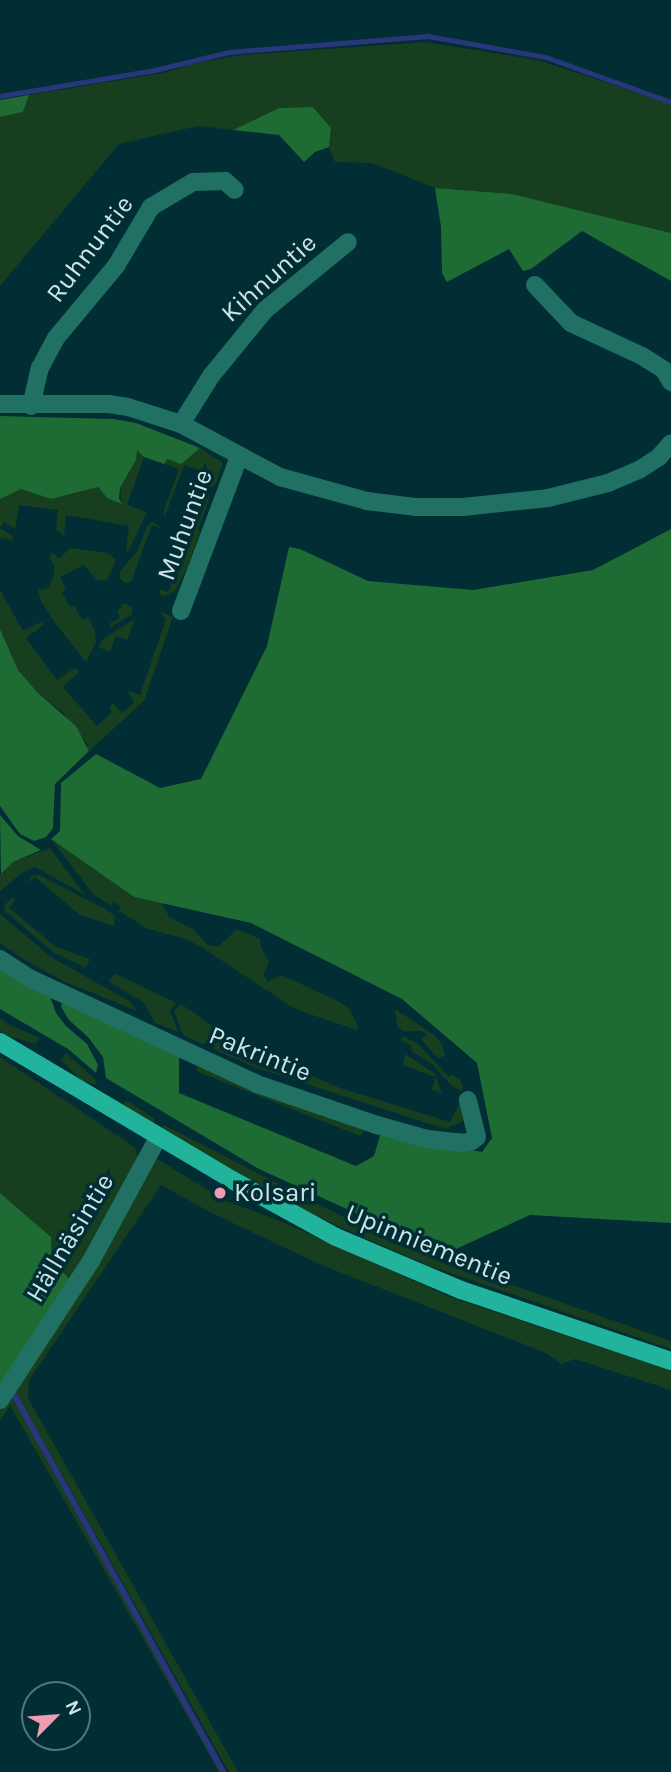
<!DOCTYPE html>
<html>
<head>
<meta charset="utf-8">
<style>
  body { margin:0 }
  #map { position:relative; width:671px; height:1772px; overflow:hidden; background:#012e34; font-family:Karla,sans-serif }
  div>[style] { position:absolute }
  [style*='--x'] { left:calc(var(--x)*1px); top:calc(var(--y)*1px); width:calc(var(--w)*1px); rotate:calc(var(--a)*1deg) }
  .green>* { inset:0; background:#173e1f }
  .forest>* { inset:0; background:#1e6b33 }
  .water>* { inset:0; background:#28367a; transform-origin:0 0 }
  .stream>* { height:4.5px; margin:-2.25px; padding:0 2.25px; transform-origin:2.25px; border-radius:2.25px; background:#28367a }
  .minor>* { height:18px; margin:-9px; padding:0 9px; transform-origin:9px; border-radius:9px; background:#207063 }
  .major>* { height:18px; margin:-9px; padding:0 9px; transform-origin:9px; border-radius:9px; background:#22b39d }
  .dots>* { width:19px; height:19px; translate:-50% -50%; box-sizing:border-box; border:4px solid #012e34; border-radius:50% }
  span { translate:-50% -50%; white-space:nowrap; text-align:center; line-height:1.15; -webkit-text-stroke:7px #012e34; paint-order:stroke }
  .street-label { font-size:26px; color:#cee4e8 }
  .poi-label { font-size:26px; color:#cee4e8 }
  .left { translate:0 -50%; text-align:left }
  .north { position:absolute; left:21px; top:1681px; width:70px; height:70px; box-sizing:border-box; background:#012e34; border:2px solid #53777c; border-radius:50%; rotate:65deg; font-size:19px; font-weight:700; line-height:28px; text-align:center; color:#cee4e8 }
  .north::after { content:''; display:block; margin:auto; width:24px; height:32px; background:#f19ab1; clip-path:polygon(50% 0,100% 100%,50% 72%,0 100%) }
</style>
</head>
<body>
<div id="map">
  <div class="green">
    <i style="clip-path:polygon(425px 42px,538px 60px,671px 104px,671px 233px,512px 194px,435px 188px,372px 163px,335px 162px,329px 147px,331px 128px,313px 107px,279px 108px,233px 130px,198px 126px,119px 144px,0 286px,0 117px,23px 112px,29px 95px,168px 72px,191px 64px,242px 55px)"></i>
    <i style="clip-path:polygon(200px 448px,223px 463px,215px 485px,210px 488px,208px 502px,198px 529px,200px 532px,187px 568px,175px 591px,165px 596px,160px 594px,159px 589px,168px 592px,210px 474px,184px 465px,165px 516px,163px 513px,179px 469px,164px 464px,166px 459px,181px 463px)"></i>
    <i style="clip-path:polygon(137px 449px,144px 457px,127px 505px,147px 512px,129px 550px,126px 551px,129px 526px,66px 515px,64px 536px,56px 530px,58px 510px,19px 505px,15px 529px,4px 522px,0 528px,14px 537px,11px 540px,0 538px,0 499px,14px 490px,21px 489px,51px 499px,98px 487px,107px 498px,122px 503px,120px 488px,136px 460px)"></i>
    <i style="clip-path:polygon(153px 522px,161px 528px,152px 525px,131px 582px,125px 583px,119px 577px,120px 571px,137px 552px,147px 526px)"></i>
    <i style="clip-path:polygon(70px 548px,108px 553px,116px 559px,107px 581px,97px 580px,84px 565px,60px 577px,66px 590px,62px 593px,70px 607px,74px 605px,82px 620px,88px 617px,95px 631px,96px 642px,86px 662px,55px 623px,41px 601px,37px 586px,41px 590px,48px 588px,53px 578px,55px 567px,50px 559px,52px 552px,59px 559px)"></i>
    <i style="clip-path:polygon(0 590px,23px 631px,41px 622px,44px 625px,26px 638px,57px 680px,75px 668px,79px 672px,63px 687px,97px 726px,112px 712px,109px 707px,113px 703px,122px 713px,134px 702px,128px 691px,140px 695px,166px 619px,160px 612px,173px 617px,144px 701px,89px 751px,86px 742px,62px 712px,39px 694px,18px 670px,0 629px)"></i>
    <i style="clip-path:polygon(125px 603px,132px 607px,132px 614px,111px 627px,110px 623px,120px 618px,117px 610px,122px 608px,120px 605px)"></i>
    <i style="clip-path:polygon(135px 619px,127px 640px,116px 636px,110px 652px,98px 647px,105px 637px)"></i>
    <i style="clip-path:polygon(51px 839px,134px 897px,162px 903px,169px 917px,194px 930px,208px 945px,218px 947px,237px 929px,260px 939px,261px 948px,269px 962px,263px 974px,268px 982px,281px 975px,338px 1001px,349px 1009px,358px 1025px,357px 1030px,295px 1009px,203px 948px,186px 939px,148px 929px,119px 911px,121px 907px,114px 902px,111px 906px,93px 894px)"></i>
    <i style="clip-path:polygon(50px 848px,85px 895px,35px 867px,22px 873px,0 891px,0 875px,13px 862px)"></i>
    <i style="clip-path:polygon(39px 875px,105px 909px,115px 916px,114px 926px,80px 915px,35px 877px,27px 884px,32px 876px)"></i>
    <i style="clip-path:polygon(12px 897px,15px 900px,9px 908px,56px 947px,90px 959px,86px 968px,53px 952px,5px 911px,4px 906px)"></i>
    <i style="clip-path:polygon(0 914px,51px 957px,131px 1002px,137px 1011px,63px 981px,25px 960px,0 943px)"></i>
    <i style="clip-path:polygon(116px 974px,176px 1003px,170px 1011px,178px 1032px,155px 1023px,143px 1002px,108px 981px)"></i>
    <i style="clip-path:polygon(181px 1004px,262px 1061px,296px 1069px,340px 1088px,450px 1122px,460px 1102px,465px 1120px,445px 1129px,257px 1068px,215px 1050px,211px 1043px,202px 1044px,183px 1035px,174px 1011px)"></i>
    <i style="clip-path:polygon(395px 1009px,434px 1035px,442px 1044px,445px 1056px,438px 1058px,433px 1053px,421px 1039px,427px 1035px,422px 1031px,403px 1031px,397px 1026px)"></i>
    <i style="clip-path:polygon(0 1018px,10px 1025px,40px 1038px,35px 1044px,6px 1035px,0 1030px)"></i>
    <i style="clip-path:polygon(403px 1036px,418px 1044px,449px 1077px,452px 1074px,460px 1079px,463px 1089px,461px 1091px,451px 1085px,432px 1064px,411px 1051px,412px 1046px,401px 1040px)"></i>
    <i style="clip-path:polygon(66px 1053px,96px 1080px,97px 1085px,81px 1080px,61px 1060px)"></i>
    <i style="clip-path:polygon(405px 1054px,434px 1073px,442px 1093px,432px 1090px,435px 1077px,403px 1065px)"></i>
    <i style="clip-path:polygon(0 1057px,127px 1142px,135px 1148px,138px 1158px,71px 1281px,65px 1274px,0 1368px,0 1208px,51px 1237px,0 1193px)"></i>
    <i style="clip-path:polygon(198px 1064px,367px 1129px,360px 1136px,196px 1071px)"></i>
    <i style="clip-path:polygon(127px 1101px,154px 1118px,154px 1123px,152px 1125px,122px 1104px)"></i>
    <i style="clip-path:polygon(164px 1125px,363px 1227px,433px 1257px,671px 1341px,671px 1349px,430px 1266px,360px 1236px,276px 1197px,159px 1128px)"></i>
    <i style="clip-path:polygon(152px 1160px,159px 1160px,226px 1201px,278px 1220px,450px 1297px,671px 1371px,671px 1390px,575px 1359px,561px 1364px,546px 1353px,319px 1264px,214px 1214px,161px 1185px,29px 1380px,28px 1398px,238px 1772px,229px 1772px,16px 1392px,13px 1397px,223px 1772px,219px 1772px,10px 1405px,0 1421px,0 1408px)"></i>
  </div>
  <div class="forest">
    <i style="clip-path:polygon(29px 95px,23px 112px,0 117px,0 100px)"></i>
    <i style="clip-path:polygon(313px 107px,331px 128px,329px 147px,315px 152px,304px 162px,279px 135px,233px 130px,279px 108px)"></i>
    <i style="clip-path:polygon(435px 188px,512px 194px,671px 233px,671px 281px,582px 231px,531px 269px,523px 271px,509px 249px,447px 282px,442px 273px,441px 227px)"></i>
    <i style="clip-path:polygon(0 416px,114px 419px,136px 423px,200px 448px,181px 464px,167px 459px,164px 464px,144px 457px,137px 450px,136px 460px,120px 488px,119px 498px,122px 504px,107px 498px,98px 487px,51px 499px,21px 489px,0 499px)"></i>
    <i style="clip-path:polygon(671px 529px,671px 1223px,530px 1215px,445px 1254px,259px 1169px,106px 1078px,103px 1057px,88px 1037px,69px 1020px,61px 1007px,63px 1000px,179px 1053px,179px 1093px,356px 1166px,374px 1156px,381px 1132px,482px 1152px,492px 1138px,477px 1063px,402px 999px,251px 923px,134px 897px,51px 839px,60px 831px,61px 783px,96px 754px,160px 788px,201px 779px,267px 646px,289px 547px,300px 549px,368px 581px,473px 590px,593px 570px)"></i>
    <i style="clip-path:polygon(0 629px,18px 670px,39px 694px,76px 726px,89px 751px,55px 784px,53px 828px,46px 837px,34px 841px,20px 834px,0 806px)"></i>
    <i style="clip-path:polygon(0 815px,18px 836px,41px 850px,13px 862px,1px 874px)"></i>
    <i style="clip-path:polygon(0 966px,50px 996px,56px 1013px,66px 1026px,87px 1044px,98px 1065px,96px 1073px,68px 1049px,0 1009px)"></i>
    <i style="clip-path:polygon(0 1193px,51px 1237px,51px 1259px,71px 1281px,0 1387px)"></i>
  </div>
  <div class="water">
    <i style="left:16px;top:1392px;width:436px;height:6px;rotate:61deg"></i>
  </div>
  <div class="stream">
    <i style="--x:0;--y:96;--w:157;--a:-9.5"></i>
    <i style="--x:155;--y:70;--w:76;--a:-13.7"></i>
    <i style="--x:229;--y:52;--w:200;--a:-4.6"></i>
    <i style="--x:428;--y:36;--w:120;--a:10.1"></i>
    <i style="--x:546;--y:57;--w:133;--a:19.8"></i>
  </div>
  <div class="minor">
    <i style="--x:535;--y:285;--w:52;--a:46.5"></i>
    <i style="--x:571;--y:323;--w:78;--a:24.9"></i>
    <i style="--x:642;--y:356;--w:26;--a:32"></i>
    <i style="--x:664;--y:370;--w:14;--a:60"></i>
    <i style="--x:0;--y:404;--w:109;--a:0"></i>
    <i style="--x:109;--y:404;--w:19;--a:9"></i>
    <i style="--x:128;--y:407;--w:56;--a:17.8"></i>
    <i style="--x:181;--y:424;--w:112;--a:28.2"></i>
    <i style="--x:280;--y:477;--w:90;--a:15.4"></i>
    <i style="--x:367;--y:501;--w:48;--a:7.1"></i>
    <i style="--x:415;--y:507;--w:48;--a:0"></i>
    <i style="--x:463;--y:507;--w:85;--a:-6"></i>
    <i style="--x:548;--y:498;--w:62;--a:-14"></i>
    <i style="--x:608;--y:483;--w:34;--a:-23"></i>
    <i style="--x:639;--y:470;--w:24;--a:-33"></i>
    <i style="--x:659;--y:457;--w:18;--a:-49"></i>
    <i style="--x:31;--y:406;--w:39;--a:-77"></i>
    <i style="--x:40;--y:368;--w:34;--a:-62"></i>
    <i style="--x:56;--y:338;--w:94;--a:-50.2"></i>
    <i style="--x:116;--y:266;--w:69;--a:-59.3"></i>
    <i style="--x:151;--y:207;--w:49;--a:-30.8"></i>
    <i style="--x:193;--y:182;--w:32;--a:-2"></i>
    <i style="--x:225;--y:181;--w:13;--a:42"></i>
    <i style="--x:181;--y:424;--w:57;--a:-58"></i>
    <i style="--x:211;--y:376;--w:85;--a:-50.7"></i>
    <i style="--x:265;--y:310;--w:107;--a:-39.3"></i>
    <i style="--x:181;--y:611;--w:165;--a:-69.4"></i>
    <i style="--x:0;--y:959;--w:35;--a:33"></i>
    <i style="--x:29;--y:978;--w:251;--a:24.9"></i>
    <i style="--x:257;--y:1084;--w:127;--a:18.9"></i>
    <i style="--x:377;--y:1125;--w:52;--a:15.6"></i>
    <i style="--x:427;--y:1139;--w:36;--a:6"></i>
    <i style="--x:463;--y:1143;--w:9;--a:-13"></i>
    <i style="--x:472;--y:1141;--w:6;--a:-39"></i>
    <i style="--x:477;--y:1137;--w:38;--a:-104"></i>
    <i style="--x:0;--y:1400;--w:166;--a:-56.8"></i>
    <i style="--x:91;--y:1261;--w:142;--a:-61.5"></i>
  </div>
  <div class="major">
    <i style="--x:0;--y:1042;--w:272;--a:30.7"></i>
    <i style="--x:234;--y:1181;--w:116;--a:28.8"></i>
    <i style="--x:336;--y:1237;--w:136;--a:23"></i>
    <i style="--x:461;--y:1290;--w:222;--a:18.7"></i>
  </div>
  <div class="dots">
    <i style="left:220px;top:1193px;background:#f19ab1"></i>
  </div>
  <div class="street-label">
    <span style="left:90px;top:249px;rotate:-53deg">Ruhnuntie</span>
    <span style="left:269px;top:278px;rotate:-42deg">Kihnuntie</span>
    <span style="left:185px;top:525px;rotate:-70deg">Muhuntie</span>
    <span style="left:260px;top:1054px;rotate:22deg">Pakrintie</span>
    <span style="left:70px;top:1238px;rotate:-59deg">Hällnäsintie</span>
    <span style="left:429px;top:1245px;rotate:22deg">Upinniementie</span>
  </div>
  <div class="poi-label">
    <span class="left" style="left:234px;top:1193px">Kolsari</span>
  </div>
  <div class="north">N</div>
</div>
</body>
</html>
